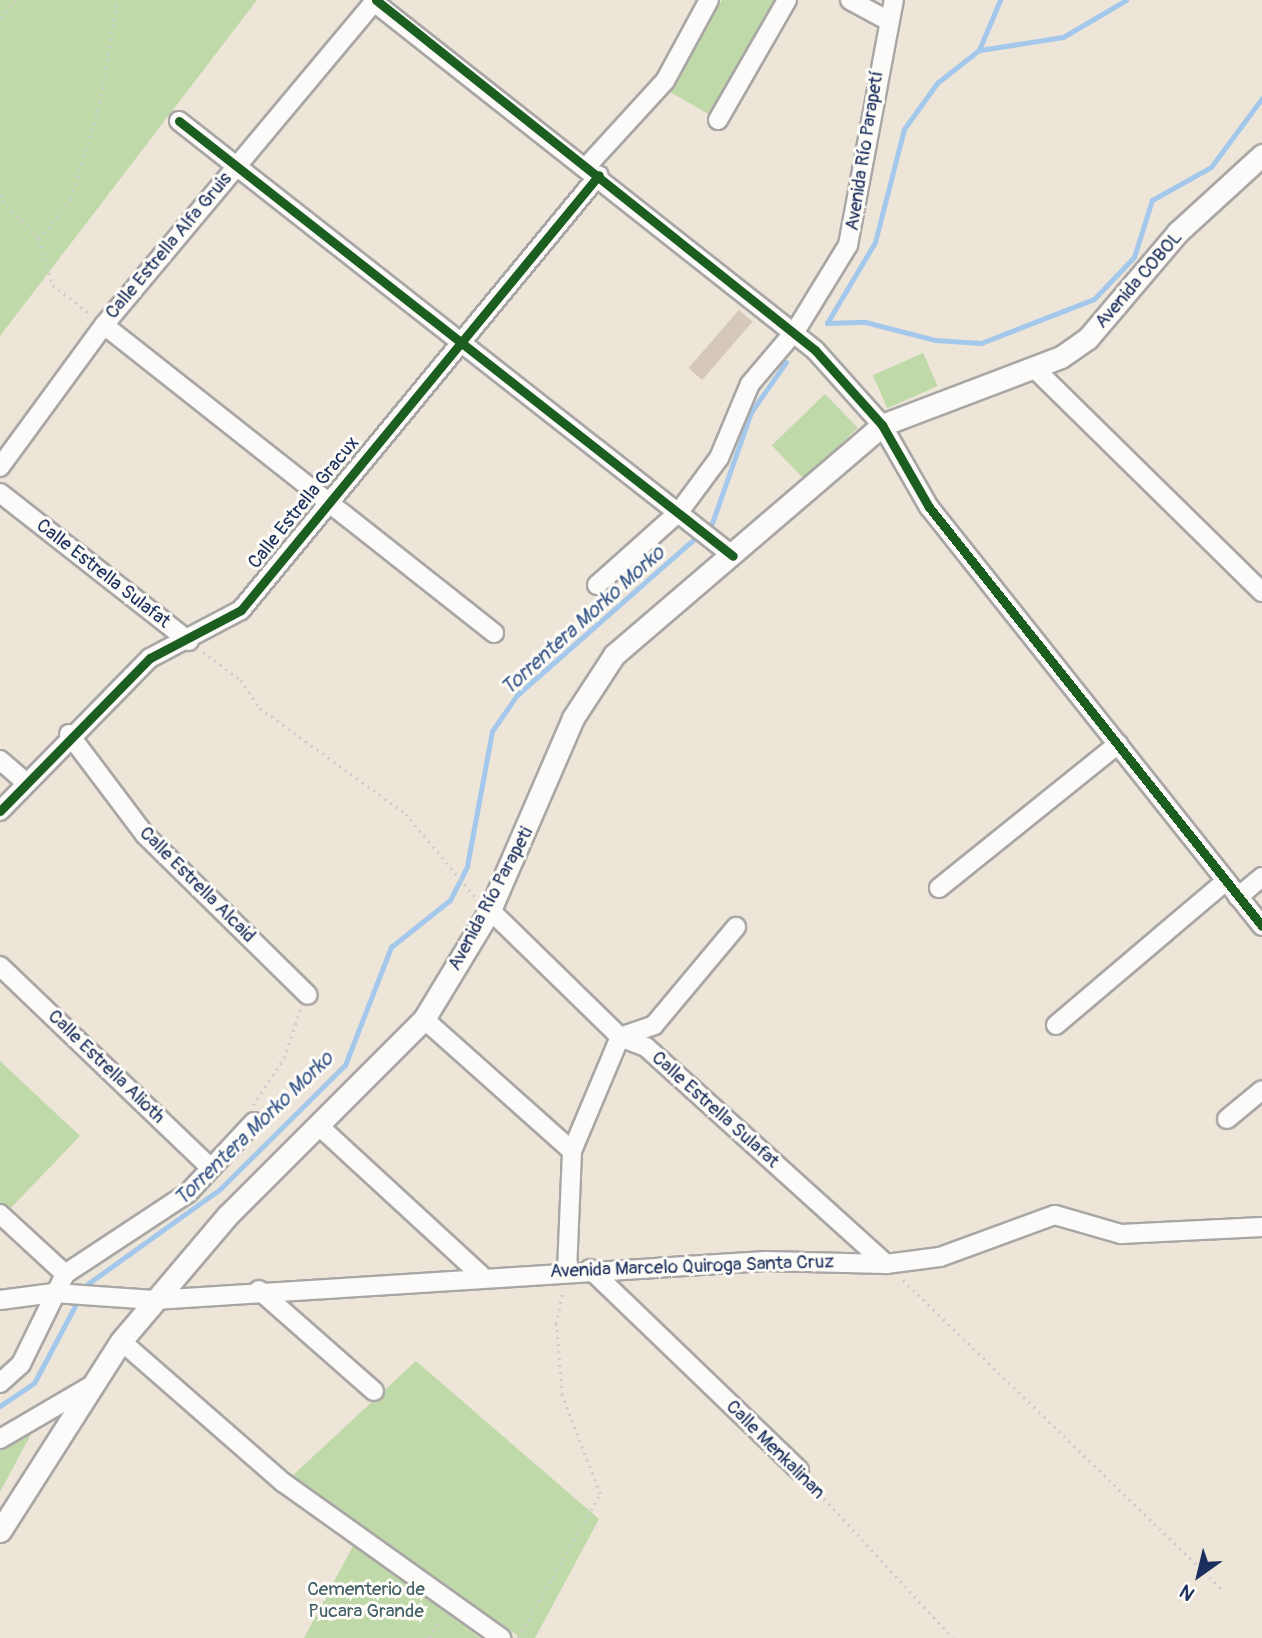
<!DOCTYPE html>
<html>
<head>
<meta charset="utf-8">
<style>
  body { margin:0 }
  #map { position:relative; width:1262px; height:1638px; overflow:hidden; background:#ede5d8; font-family:Pangolin,sans-serif }
  div>[style] { position:absolute }
  [style*='--x'] { left:calc(var(--x)*1px); top:calc(var(--y)*1px); width:calc(var(--w)*1px); rotate:calc(var(--a)*1deg) }
  .green>* { inset:0; background:#c0d9a8; transform-origin:0 0 }
  .stream>* { height:5px; margin:-2.5px; padding:0 2.5px; transform-origin:2.5px; border-radius:2.5px; background:#a4c8ec }
  .building>* { inset:0; background:#d5c8bb; transform-origin:0 0 }
  .path>* { height:2.5px; margin-top:-1.25px; transform-origin:0; background:repeating-linear-gradient(90deg,#cccccd 0 2px,transparent 0 7px) }
  .roads { filter:drop-shadow(2px 0 #a9a7a5) drop-shadow(-2px 0 #a9a7a5) drop-shadow(0 2px #a9a7a5) drop-shadow(0 -2px #a9a7a5) }
  .minor>* { height:18px; margin:-9px; padding:0 9px; transform-origin:9px; border-radius:9px; background:#fcfbf9 }
  .major>* { height:21px; margin:-10.5px; padding:0 10.5px; transform-origin:10.5px; border-radius:10.5px; background:#fcfbf9 }
  .cycleway>* { height:9px; margin:-4.5px; padding:0 4.5px; transform-origin:4.5px; border-radius:4.5px; background:#1b5e20 }
  span { translate:-50% -50%; white-space:nowrap; text-align:center; line-height:1.15; -webkit-text-stroke:6px #fdfcf7; paint-order:stroke }
  .street-label { font-size:19px; color:#1b2f5e }
  .park-label { font-size:19px; color:#425f68 }
  .water-label { font-size:21px; color:#3b598b; font-style:italic }
  .north { position:absolute; left:1164px; top:1540px; width:70px; height:70px; -webkit-text-stroke:5px #fdfcf7; paint-order:stroke; rotate:214deg; font-size:19px; font-weight:700; line-height:28px; text-align:center; color:#1b2f5e }
  .north::after { content:''; display:block; margin:auto; width:24px; height:32px; background:#1b2f5e; clip-path:polygon(50% 0,100% 100%,50% 72%,0 100%) }
</style>
</head>
<body>
<div id="map">
  <div class="green">
    <i style="clip-path:polygon(0 0,257px 0,0 336px)"></i>
    <i style="clip-path:polygon(722px 0,778px 0,712px 116px,670px 92px)"></i>
    <i style="left:923px;top:353px;width:36px;height:55px;rotate:66deg"></i>
    <i style="left:825px;top:394px;width:47px;height:74px;rotate:46deg"></i>
    <i style="clip-path:polygon(0 1061px,80px 1136px,7px 1212px,0 1205px)"></i>
    <i style="clip-path:polygon(416px 1361px,599px 1519px,535px 1638px,521px 1638px,291px 1477px)"></i>
    <i style="clip-path:polygon(37px 1423px,0 1492px,0 1446px)"></i>
    <i style="clip-path:polygon(354px 1544px,480px 1638px,304px 1638px)"></i>
  </div>
  <div class="stream">
    <i style="--x:980;--y:50;--w:84;--a:-8.9"></i>
    <i style="--x:1063;--y:37;--w:73;--a:-30.4"></i>
    <i style="--x:827;--y:323;--w:38;--a:-2"></i>
    <i style="--x:865;--y:322;--w:72;--a:14.4"></i>
    <i style="--x:935;--y:340;--w:46;--a:3.7"></i>
    <i style="--x:981;--y:343;--w:121;--a:-21.3"></i>
    <i style="--x:1094;--y:299;--w:58;--a:-46.4"></i>
    <i style="--x:1134;--y:257;--w:60;--a:-72.5"></i>
    <i style="--x:1152;--y:200;--w:68;--a:-29.2"></i>
    <i style="--x:1211;--y:167;--w:86;--a:-53.5"></i>
    <i style="--x:827;--y:323;--w:94;--a:-59.3"></i>
    <i style="--x:875;--y:242;--w:117;--a:-75.6"></i>
    <i style="--x:904;--y:129;--w:57;--a:-54.3"></i>
    <i style="--x:937;--y:83;--w:53;--a:-38.2"></i>
    <i style="--x:979;--y:50;--w:54;--a:-67.2"></i>
    <i style="--x:0;--y:1406;--w:41;--a:-34.1"></i>
    <i style="--x:34;--y:1383;--w:111;--a:-62"></i>
    <i style="--x:86;--y:1285;--w:165;--a:-35.6"></i>
    <i style="--x:220;--y:1189;--w:176;--a:-44.8"></i>
    <i style="--x:345;--y:1065;--w:127;--a:-68.7"></i>
    <i style="--x:391;--y:947;--w:75;--a:-38.5"></i>
    <i style="--x:450;--y:900;--w:38;--a:-63"></i>
    <i style="--x:467;--y:866;--w:137;--a:-79.5"></i>
    <i style="--x:492;--y:731;--w:44;--a:-55.2"></i>
    <i style="--x:517;--y:695;--w:260;--a:-41.4"></i>
    <i style="--x:712;--y:523;--w:118;--a:-70.6"></i>
    <i style="--x:751;--y:412;--w:61;--a:-55"></i>
  </div>
  <div class="building">
    <i style="left:739px;top:310px;width:18px;height:77px;rotate:41deg"></i>
  </div>
  <div class="path">
    <i style="--x:0;--y:18;--w:25;--a:-47"></i>
    <i style="--x:0;--y:187;--w:13;--a:77"></i>
    <i style="--x:3;--y:200;--w:53;--a:47.3"></i>
    <i style="--x:39;--y:239;--w:48;--a:73.1"></i>
    <i style="--x:53;--y:285;--w:47;--a:38.1"></i>
    <i style="--x:39;--y:239;--w:52;--a:-52"></i>
    <i style="--x:71;--y:198;--w:99;--a:-73"></i>
    <i style="--x:100;--y:103;--w:104;--a:-80.6"></i>
    <i style="--x:203;--y:652;--w:47;--a:36.4"></i>
    <i style="--x:241;--y:680;--w:34;--a:56"></i>
    <i style="--x:260;--y:708;--w:180;--a:36"></i>
    <i style="--x:406;--y:814;--w:109;--a:50.2"></i>
    <i style="--x:253;--y:1105;--w:56;--a:-56.6"></i>
    <i style="--x:284;--y:1058;--w:51;--a:-71.6"></i>
    <i style="--x:903;--y:1280;--w:444;--a:44.1"></i>
    <i style="--x:810;--y:1483;--w:211;--a:47.3"></i>
    <i style="--x:429;--y:1638;--w:20;--a:-57"></i>
    <i style="--x:518;--y:1638;--w:166;--a:-60.3"></i>
    <i style="--x:600;--y:1494;--w:106;--a:-111"></i>
    <i style="--x:562;--y:1395;--w:71;--a:-94.8"></i>
    <i style="--x:556;--y:1324;--w:35;--a:-78"></i>
  </div>
  <div class="roads">
    <div class="minor">
      <i style="--x:850;--y:0;--w:42;--a:28.4"></i>
      <i style="--x:374;--y:2;--w:562;--a:38.28"></i>
      <i style="--x:815;--y:350;--w:101;--a:48.2"></i>
      <i style="--x:882;--y:425;--w:95;--a:60.2"></i>
      <i style="--x:929;--y:507;--w:535;--a:51.52"></i>
      <i style="--x:718;--y:120;--w:138;--a:-60.1"></i>
      <i style="--x:179;--y:121;--w:704;--a:38.14"></i>
      <i style="--x:588;--y:165;--w:114;--a:-47.5"></i>
      <i style="--x:665;--y:81;--w:92;--a:-61.5"></i>
      <i style="--x:104;--y:325;--w:497;--a:38.3"></i>
      <i style="--x:1033;--y:367;--w:321;--a:44.5"></i>
      <i style="--x:0;--y:467;--w:176;--a:-53.8"></i>
      <i style="--x:104;--y:325;--w:424;--a:-50.1"></i>
      <i style="--x:0;--y:493;--w:240;--a:38.1"></i>
      <i style="--x:597;--y:585;--w:110;--a:-41.7"></i>
      <i style="--x:679;--y:512;--w:67;--a:-53.5"></i>
      <i style="--x:719;--y:458;--w:80;--a:-67.3"></i>
      <i style="--x:750;--y:384;--w:71;--a:-49.6"></i>
      <i style="--x:796;--y:330;--w:100;--a:-58.5"></i>
      <i style="--x:848;--y:245;--w:249;--a:-79.4"></i>
      <i style="--x:69;--y:734;--w:126;--a:53"></i>
      <i style="--x:145;--y:835;--w:228;--a:44.5"></i>
      <i style="--x:0;--y:760;--w:33;--a:41"></i>
      <i style="--x:0;--y:811;--w:214;--a:-45.6"></i>
      <i style="--x:150;--y:658;--w:103;--a:-27.8"></i>
      <i style="--x:241;--y:610;--w:563;--a:-50.55"></i>
      <i style="--x:939;--y:888;--w:230;--a:-38.8"></i>
      <i style="--x:1238;--y:897;--w:31;--a:-40"></i>
      <i style="--x:490;--y:910;--w:182;--a:44.3"></i>
      <i style="--x:620;--y:1037;--w:28;--a:21"></i>
      <i style="--x:646;--y:1047;--w:324;--a:42.1"></i>
      <i style="--x:0;--y:966;--w:292;--a:43.8"></i>
      <i style="--x:424;--y:1019;--w:198;--a:41.7"></i>
      <i style="--x:1056;--y:1025;--w:223;--a:-40.3"></i>
      <i style="--x:620;--y:1037;--w:36;--a:-19"></i>
      <i style="--x:654;--y:1025;--w:128;--a:-50.1"></i>
      <i style="--x:1227;--y:1119;--w:45;--a:-39.6"></i>
      <i style="--x:319;--y:1126;--w:220;--a:42.6"></i>
      <i style="--x:0;--y:1214;--w:88;--a:42.7"></i>
      <i style="--x:590;--y:1269;--w:290;--a:43.9"></i>
      <i style="--x:567;--y:1271;--w:120;--a:-87.6"></i>
      <i style="--x:572;--y:1151;--w:124;--a:-67.2"></i>
      <i style="--x:259;--y:1290;--w:153;--a:41.3"></i>
      <i style="--x:0;--y:1300;--w:54;--a:-7.4"></i>
      <i style="--x:54;--y:1293;--w:100;--a:4"></i>
      <i style="--x:154;--y:1300;--w:613;--a:-3.65"></i>
      <i style="--x:766;--y:1261;--w:120;--a:1.4"></i>
      <i style="--x:886;--y:1264;--w:54;--a:-7.4"></i>
      <i style="--x:940;--y:1257;--w:122;--a:-20.1"></i>
      <i style="--x:1055;--y:1215;--w:69;--a:16.1"></i>
      <i style="--x:1121;--y:1234;--w:141;--a:-2.8"></i>
      <i style="--x:121;--y:1341;--w:216;--a:41.1"></i>
      <i style="--x:284;--y:1483;--w:267;--a:35.5"></i>
      <i style="--x:0;--y:1383;--w:28;--a:-42"></i>
      <i style="--x:21;--y:1364;--w:100;--a:-63.9"></i>
      <i style="--x:65;--y:1274;--w:147;--a:-33.4"></i>
      <i style="--x:188;--y:1193;--w:97;--a:-47.1"></i>
      <i style="--x:0;--y:1439;--w:101;--a:-30.4"></i>
    </div>
    <div class="major">
      <i style="--x:0;--y:1531;--w:225;--a:-57.5"></i>
      <i style="--x:121;--y:1341;--w:165;--a:-49.7"></i>
      <i style="--x:228;--y:1215;--w:277;--a:-45"></i>
      <i style="--x:424;--y:1019;--w:127;--a:-58.8"></i>
      <i style="--x:490;--y:910;--w:209;--a:-66.6"></i>
      <i style="--x:573;--y:718;--w:75;--a:-56.9"></i>
      <i style="--x:614;--y:655;--w:353;--a:-40.6"></i>
      <i style="--x:882;--y:425;--w:191;--a:-20.8"></i>
      <i style="--x:1061;--y:357;--w:33;--a:-35"></i>
      <i style="--x:1088;--y:338;--w:139;--a:-49.7"></i>
      <i style="--x:1178;--y:232;--w:114;--a:-42.5"></i>
    </div>
  </div>
  <div class="cycleway">
    <i style="--x:376;--y:0;--w:561;--a:38.56"></i>
    <i style="--x:815;--y:350;--w:101;--a:48.2"></i>
    <i style="--x:882;--y:425;--w:95;--a:60.2"></i>
    <i style="--x:929;--y:507;--w:535;--a:51.52"></i>
    <i style="--x:179;--y:121;--w:704;--a:38.14"></i>
    <i style="--x:0;--y:811;--w:214;--a:-45.6"></i>
    <i style="--x:150;--y:658;--w:103;--a:-27.8"></i>
    <i style="--x:241;--y:610;--w:563;--a:-50.55"></i>
  </div>
  <div class="street-label">
    <span style="left:865px;top:151px;rotate:-81deg">Avenida Río Parapetí</span>
    <span style="left:169px;top:246px;rotate:-50deg">Calle Estrella Alfa Gruis</span>
    <span style="left:1139px;top:280px;rotate:-49deg">Avenida COBOL</span>
    <span style="left:304px;top:503px;rotate:-51deg">Calle Estrella Gracux</span>
    <span style="left:103px;top:574px;rotate:38deg">Calle Estrella Sulafat</span>
    <span style="left:197px;top:885px;rotate:45deg">Calle Estrella Alcaid</span>
    <span style="left:491px;top:899px;rotate:-62deg">Avenida Río Parapeti</span>
    <span style="left:106px;top:1067px;rotate:44deg">Calle Estrella Alioth</span>
    <span style="left:715px;top:1110px;rotate:42deg">Calle Estrella Sulafat</span>
    <span style="left:692px;top:1267px;rotate:-2deg">Avenida Marcelo Quiroga Santa Cruz</span>
    <span style="left:775px;top:1450px;rotate:45deg">Calle Menkalinan</span>
  </div>
  <div class="park-label">
    <span style="left:366px;top:1601px">Cementerio de<br>Pucara Grande</span>
  </div>
  <div class="water-label">
    <span style="left:583px;top:621px;rotate:-42deg">Torrentera Morko Morko</span>
    <span style="left:254px;top:1129px;rotate:-44deg">Torrentera Morko Morko</span>
  </div>
  <div class="north">N</div>
</div>
</body>
</html>
